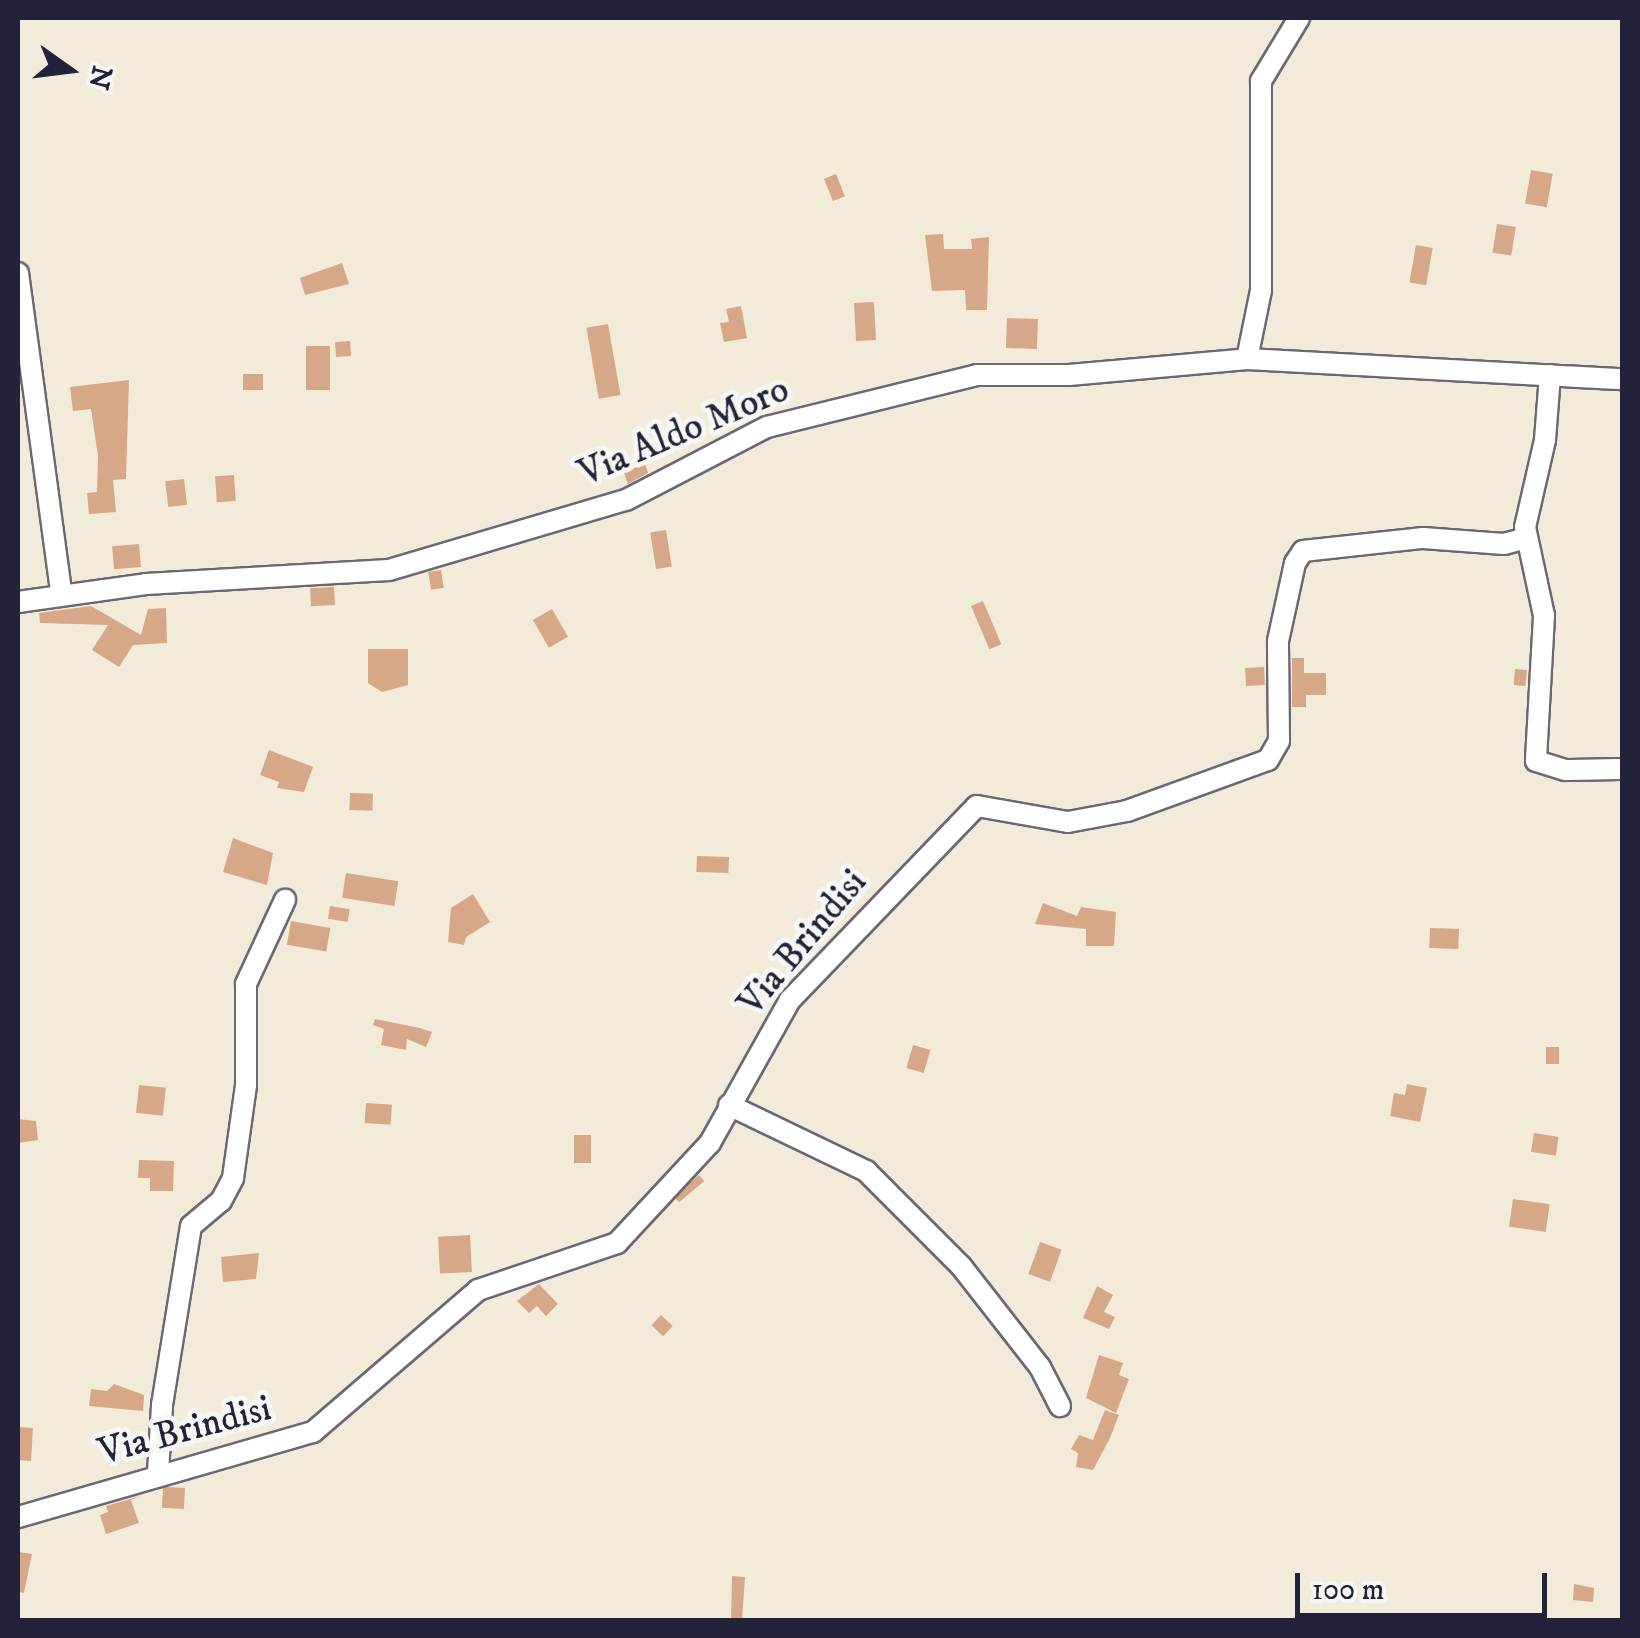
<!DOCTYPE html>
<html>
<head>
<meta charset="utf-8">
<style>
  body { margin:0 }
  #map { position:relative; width:1640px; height:1638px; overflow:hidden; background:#f2ebda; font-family:"IM FELL DW Pica",serif }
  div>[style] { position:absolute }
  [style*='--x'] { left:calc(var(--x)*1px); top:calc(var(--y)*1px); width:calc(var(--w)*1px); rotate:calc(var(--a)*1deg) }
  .building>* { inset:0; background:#d6a888; transform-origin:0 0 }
  .roads { filter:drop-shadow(2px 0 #6b6873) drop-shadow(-2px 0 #6b6873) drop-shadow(0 2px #6b6873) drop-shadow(0 -2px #6b6873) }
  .street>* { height:20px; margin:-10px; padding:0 10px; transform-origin:10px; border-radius:10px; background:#fff }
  span { translate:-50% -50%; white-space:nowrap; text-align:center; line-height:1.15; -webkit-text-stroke:10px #f6f6f2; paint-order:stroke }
  .street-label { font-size:38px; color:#22223b }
  .frame { position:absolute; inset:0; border:20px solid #22223b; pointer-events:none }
  .north { position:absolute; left:20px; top:20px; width:100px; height:100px; -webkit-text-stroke:8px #f6f6f2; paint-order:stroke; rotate:104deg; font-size:28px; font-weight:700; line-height:40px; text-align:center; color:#22223b }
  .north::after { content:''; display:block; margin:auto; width:35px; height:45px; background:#22223b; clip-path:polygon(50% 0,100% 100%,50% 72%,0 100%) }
  .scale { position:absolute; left:1295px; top:1573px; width:252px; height:45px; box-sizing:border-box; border:5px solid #22223b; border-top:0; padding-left:12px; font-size:30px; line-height:35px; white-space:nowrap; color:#22223b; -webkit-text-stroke:8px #f6f6f2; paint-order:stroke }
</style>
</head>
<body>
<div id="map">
  <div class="building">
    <i style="left:1531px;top:170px;width:22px;height:34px;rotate:10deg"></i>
    <i style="left:836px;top:174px;width:24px;height:13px;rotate:68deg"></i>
    <i style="left:1497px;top:224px;width:19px;height:29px;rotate:9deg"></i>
    <i style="clip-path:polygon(943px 234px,944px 249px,972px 249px,971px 239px,989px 237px,987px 310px,966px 310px,965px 290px,932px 291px,925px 235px)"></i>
    <i style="left:1416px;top:245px;width:17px;height:38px;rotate:10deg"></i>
    <i style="clip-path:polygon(342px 263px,349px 284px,305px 295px,300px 278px)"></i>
    <i style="left:874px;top:302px;width:38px;height:20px;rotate:87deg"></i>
    <i style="clip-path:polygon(741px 306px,747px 338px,724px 342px,720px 323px,729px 322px,726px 309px)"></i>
    <i style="left:1007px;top:318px;width:31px;height:30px;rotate:2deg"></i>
    <i style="left:608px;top:324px;width:72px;height:22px;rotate:80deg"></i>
    <i style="left:350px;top:341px;width:15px;height:15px;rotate:86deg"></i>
    <i style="left:306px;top:346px;width:24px;height:44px"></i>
    <i style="left:263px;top:374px;width:16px;height:20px;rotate:90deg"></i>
    <i style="clip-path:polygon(129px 380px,126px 479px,113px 480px,116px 512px,89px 514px,87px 493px,97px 492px,98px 456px,91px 409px,73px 411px,70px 387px)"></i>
    <i style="clip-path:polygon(645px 463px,648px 473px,628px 484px,624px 473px)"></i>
    <i style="left:234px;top:475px;width:26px;height:19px;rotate:86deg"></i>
    <i style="left:184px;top:479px;width:26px;height:19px;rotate:83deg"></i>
    <i style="left:666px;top:530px;width:37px;height:16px;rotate:81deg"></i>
    <i style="left:139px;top:544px;width:23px;height:27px;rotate:85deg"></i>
    <i style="left:441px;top:570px;width:18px;height:13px;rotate:81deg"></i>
    <i style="left:334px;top:587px;width:18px;height:24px;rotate:87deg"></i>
    <i style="left:983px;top:601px;width:47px;height:13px;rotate:67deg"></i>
    <i style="clip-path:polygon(91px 606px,141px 635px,148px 609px,166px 608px,167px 643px,133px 645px,119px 667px,92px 650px,108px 625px,40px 623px,39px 613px)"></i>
    <i style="left:552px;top:609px;width:32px;height:22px;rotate:60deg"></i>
    <i style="clip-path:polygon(368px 649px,408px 649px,408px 685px,382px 692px,368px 683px)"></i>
    <i style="clip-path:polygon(1292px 658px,1304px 658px,1304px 673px,1326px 673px,1326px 695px,1306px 695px,1306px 707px,1292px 707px)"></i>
    <i style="left:1264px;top:667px;width:18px;height:19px;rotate:87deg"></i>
    <i style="left:1515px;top:669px;width:12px;height:16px;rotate:5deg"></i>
    <i style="clip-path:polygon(269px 750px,313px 767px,304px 792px,277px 788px,279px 782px,260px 775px)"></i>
    <i style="left:350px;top:793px;width:23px;height:17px;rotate:2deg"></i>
    <i style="clip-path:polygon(233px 838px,273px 853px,267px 885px,223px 872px)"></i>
    <i style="left:697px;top:856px;width:32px;height:16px;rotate:2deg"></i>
    <i style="left:346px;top:873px;width:53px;height:25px;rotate:9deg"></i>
    <i style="clip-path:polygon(473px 894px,490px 922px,466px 937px,464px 945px,448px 942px,451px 908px)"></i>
    <i style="clip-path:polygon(1043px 903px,1077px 916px,1081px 907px,1116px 912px,1114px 946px,1086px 946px,1086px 929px,1035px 924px)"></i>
    <i style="left:330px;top:906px;width:20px;height:13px;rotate:9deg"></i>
    <i style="left:291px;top:921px;width:40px;height:24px;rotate:10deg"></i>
    <i style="left:1430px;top:928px;width:29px;height:20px;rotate:2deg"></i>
    <i style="clip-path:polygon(375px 1019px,420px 1028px,432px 1032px,426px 1047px,407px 1039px,406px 1050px,381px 1045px,384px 1029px,373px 1025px)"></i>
    <i style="left:913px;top:1045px;width:18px;height:24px;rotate:16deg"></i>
    <i style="left:1546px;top:1047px;width:13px;height:17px"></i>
    <i style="clip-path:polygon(1407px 1084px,1427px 1088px,1420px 1122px,1390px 1116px,1394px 1093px,1405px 1095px)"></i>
    <i style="left:139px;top:1085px;width:27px;height:28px;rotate:6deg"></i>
    <i style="left:366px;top:1103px;width:26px;height:20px;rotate:4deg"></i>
    <i style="clip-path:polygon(18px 1119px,36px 1121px,38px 1140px,18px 1143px)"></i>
    <i style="left:1534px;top:1133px;width:25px;height:19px;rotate:9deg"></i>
    <i style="left:574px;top:1135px;width:17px;height:28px"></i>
    <i style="clip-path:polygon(139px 1160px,174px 1161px,173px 1191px,150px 1191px,150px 1178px,138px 1178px)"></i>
    <i style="left:699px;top:1175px;width:8px;height:33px;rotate:50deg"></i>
    <i style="left:1513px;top:1199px;width:37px;height:28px;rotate:8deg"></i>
    <i style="left:470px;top:1235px;width:37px;height:32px;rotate:87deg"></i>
    <i style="left:1040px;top:1242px;width:23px;height:34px;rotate:20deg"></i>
    <i style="clip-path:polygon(259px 1253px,256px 1279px,223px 1282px,221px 1257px)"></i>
    <i style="clip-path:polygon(539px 1284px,558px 1304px,546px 1316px,537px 1306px,529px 1313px,517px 1301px)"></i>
    <i style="clip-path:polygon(1097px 1286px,1113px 1295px,1104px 1312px,1115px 1317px,1109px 1329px,1083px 1318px)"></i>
    <i style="left:661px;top:1315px;width:16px;height:14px;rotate:43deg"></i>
    <i style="clip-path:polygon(1099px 1355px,1123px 1363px,1119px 1375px,1129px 1379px,1116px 1413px,1086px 1398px)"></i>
    <i style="clip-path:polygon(114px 1384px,144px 1395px,143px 1411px,89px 1406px,91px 1389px,107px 1391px)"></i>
    <i style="clip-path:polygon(1105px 1410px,1119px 1415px,1110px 1438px,1093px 1470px,1076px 1467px,1078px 1453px,1071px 1449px,1079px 1435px,1093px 1440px)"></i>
    <i style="clip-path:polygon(18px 1427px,33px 1428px,31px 1461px,18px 1460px)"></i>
    <i style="left:185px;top:1488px;width:21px;height:22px;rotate:93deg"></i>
    <i style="clip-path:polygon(141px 1496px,131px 1500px,139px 1523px,106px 1534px,100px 1515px,108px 1512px,106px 1506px)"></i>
    <i style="clip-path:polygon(18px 1552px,32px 1554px,24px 1593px,18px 1592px)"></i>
    <i style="clip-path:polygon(732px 1576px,745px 1577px,742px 1620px,731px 1620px)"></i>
    <i style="clip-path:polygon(1574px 1584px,1594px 1588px,1593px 1602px,1573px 1600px)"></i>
  </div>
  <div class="roads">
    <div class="street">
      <i style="--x:18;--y:273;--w:322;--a:82.3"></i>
      <i style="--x:1247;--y:359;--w:70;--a:-78.5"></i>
      <i style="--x:1261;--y:290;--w:209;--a:-90"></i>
      <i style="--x:1261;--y:81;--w:74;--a:-58.9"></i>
      <i style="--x:1550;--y:375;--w:65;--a:94.4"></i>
      <i style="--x:1545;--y:440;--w:89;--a:102.9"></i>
      <i style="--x:1525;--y:527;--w:91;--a:77.9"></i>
      <i style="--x:1544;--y:616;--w:145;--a:93.2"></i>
      <i style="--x:1536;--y:761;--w:31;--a:17"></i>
      <i style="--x:1566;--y:770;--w:56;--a:-1"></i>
      <i style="--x:18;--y:602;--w:129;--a:-8"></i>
      <i style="--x:146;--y:584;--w:243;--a:-3.3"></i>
      <i style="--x:389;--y:570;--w:247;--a:-16.5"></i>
      <i style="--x:626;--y:500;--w:159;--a:-27.4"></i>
      <i style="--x:767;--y:427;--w:216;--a:-13.9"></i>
      <i style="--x:977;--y:375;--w:92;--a:0"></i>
      <i style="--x:1069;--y:375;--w:179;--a:-5.1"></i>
      <i style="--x:1247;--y:359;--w:376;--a:3.1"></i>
      <i style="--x:729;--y:1105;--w:152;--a:25.7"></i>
      <i style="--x:866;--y:1171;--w:134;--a:45"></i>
      <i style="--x:961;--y:1266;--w:128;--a:52"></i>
      <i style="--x:1040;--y:1367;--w:44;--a:62.9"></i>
      <i style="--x:158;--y:1473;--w:68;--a:-86.6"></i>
      <i style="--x:162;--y:1405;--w:181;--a:-80.8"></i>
      <i style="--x:191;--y:1226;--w:39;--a:-40"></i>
      <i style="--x:221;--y:1201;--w:26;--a:-62"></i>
      <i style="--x:233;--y:1178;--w:94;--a:-82"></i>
      <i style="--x:246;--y:1085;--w:101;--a:-90"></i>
      <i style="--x:246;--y:984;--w:93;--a:-65.1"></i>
      <i style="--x:18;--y:1517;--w:307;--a:-16.1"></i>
      <i style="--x:313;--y:1432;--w:218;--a:-40.7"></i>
      <i style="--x:478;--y:1290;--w:147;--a:-18.7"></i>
      <i style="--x:617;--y:1243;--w:137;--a:-47.1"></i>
      <i style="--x:710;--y:1143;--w:164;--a:-60.8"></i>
      <i style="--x:790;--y:1000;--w:269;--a:-46.1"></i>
      <i style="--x:977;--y:806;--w:92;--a:10"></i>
      <i style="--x:1068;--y:822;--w:60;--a:-10.6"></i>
      <i style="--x:1127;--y:811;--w:150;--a:-19.9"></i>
      <i style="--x:1268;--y:760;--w:22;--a:-60"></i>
      <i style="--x:1279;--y:741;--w:100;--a:-90.6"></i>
      <i style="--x:1278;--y:641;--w:80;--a:-77.7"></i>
      <i style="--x:1295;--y:563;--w:14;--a:-56"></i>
      <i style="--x:1303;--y:551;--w:121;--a:-6.2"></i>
      <i style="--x:1423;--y:538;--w:81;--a:4.2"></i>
      <i style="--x:1504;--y:544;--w:24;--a:-15"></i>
    </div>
  </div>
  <div class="street-label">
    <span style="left:684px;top:432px;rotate:-23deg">Via Aldo Moro</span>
    <span style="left:803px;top:943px;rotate:-50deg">Via Brindisi</span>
    <span style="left:185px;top:1431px;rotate:-15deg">Via Brindisi</span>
  </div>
  <div class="frame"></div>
  <div class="north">N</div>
  <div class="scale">100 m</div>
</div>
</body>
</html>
